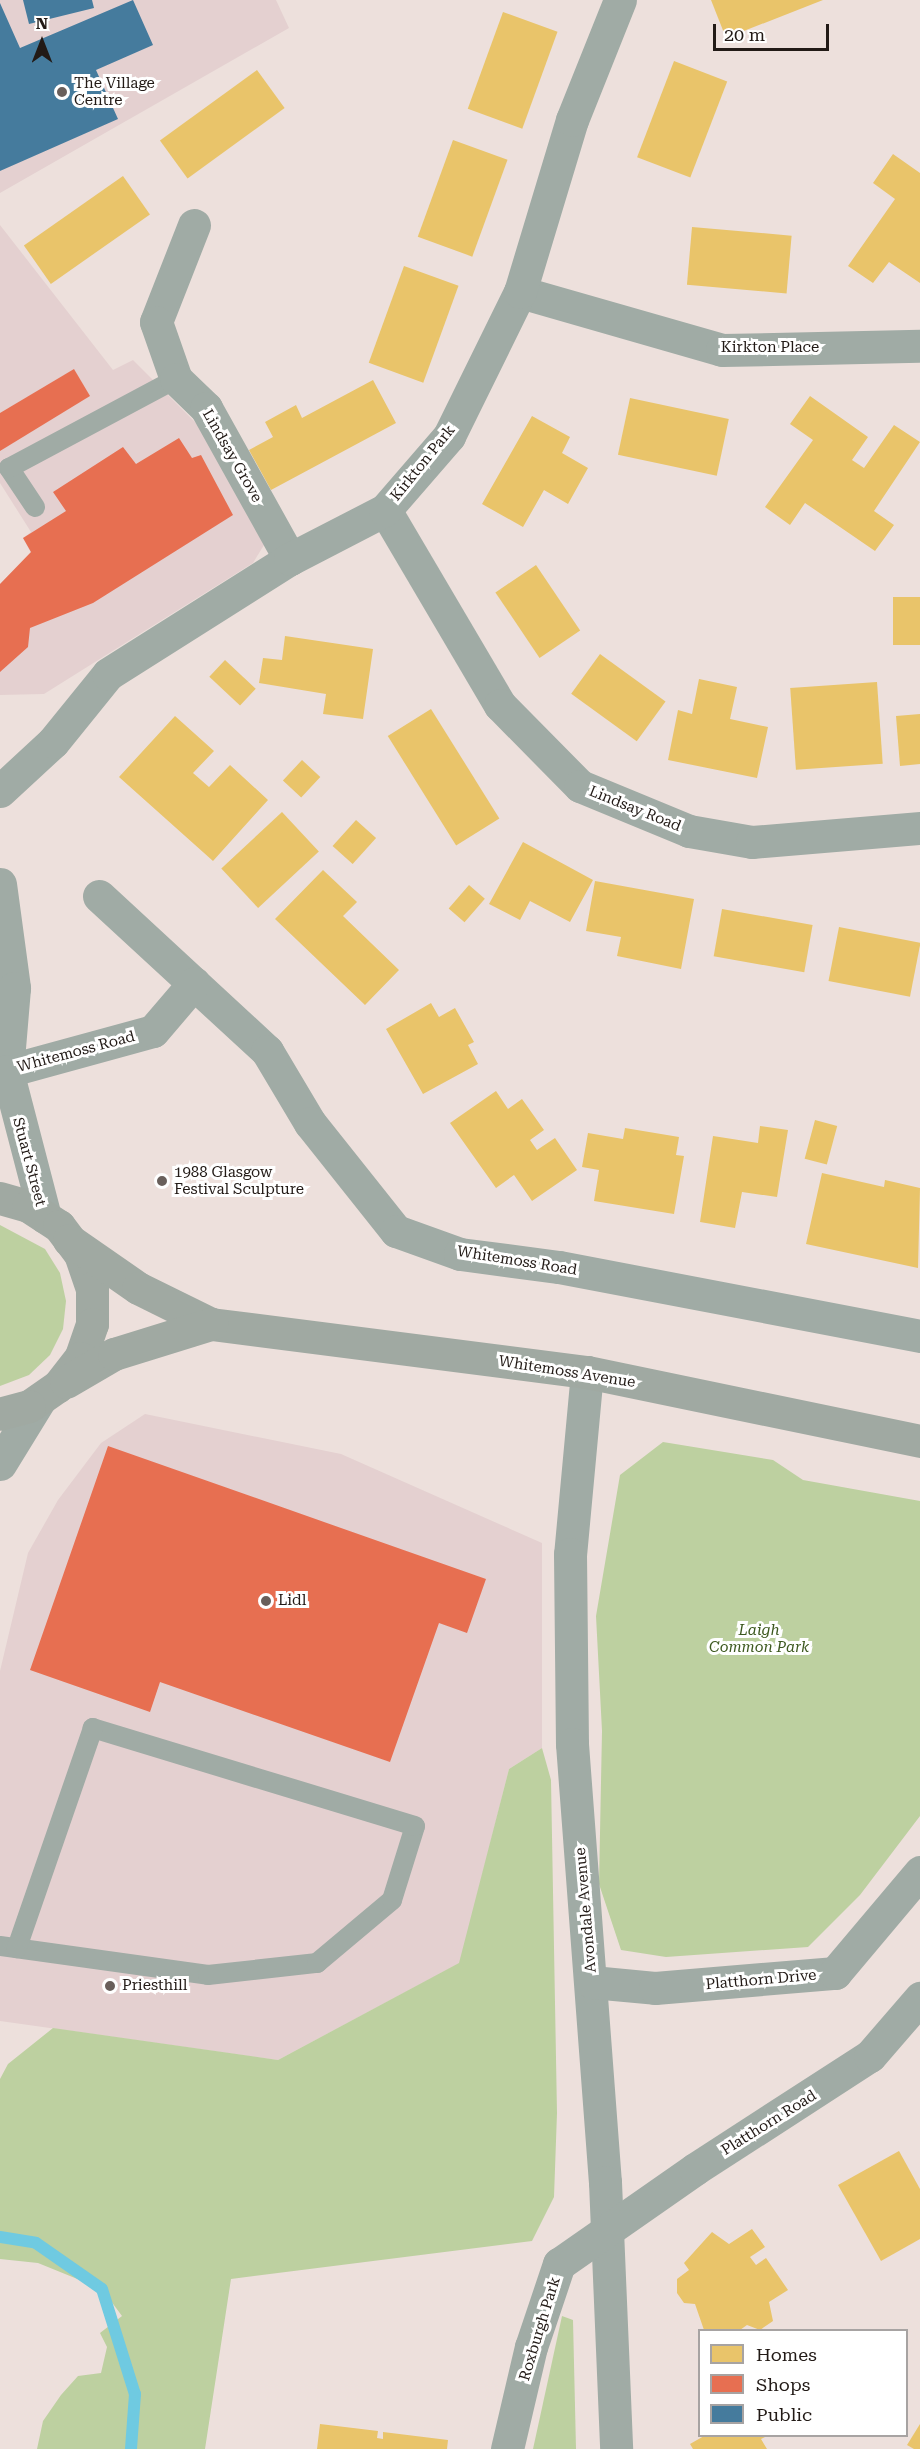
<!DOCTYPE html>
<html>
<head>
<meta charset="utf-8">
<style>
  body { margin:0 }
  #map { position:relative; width:920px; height:2449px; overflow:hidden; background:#ede0dc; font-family:"Roboto Serif",serif }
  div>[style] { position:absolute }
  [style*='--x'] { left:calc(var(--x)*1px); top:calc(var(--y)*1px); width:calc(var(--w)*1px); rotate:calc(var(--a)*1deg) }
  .commercial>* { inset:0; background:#e4d0d0 }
  .green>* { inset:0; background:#bdd0a0 }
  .homes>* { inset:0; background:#e9c46a; transform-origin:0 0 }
  .shops>* { inset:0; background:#e76f51 }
  .public>* { inset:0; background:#457b9d }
  .stream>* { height:12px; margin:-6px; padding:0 6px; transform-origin:6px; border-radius:6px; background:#6fcae1 }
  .service>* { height:20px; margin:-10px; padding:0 10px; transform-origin:10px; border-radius:10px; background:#a0aba5 }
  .minor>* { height:33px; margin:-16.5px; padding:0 16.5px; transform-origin:16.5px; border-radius:16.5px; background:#a0aba5 }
  .tertiary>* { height:33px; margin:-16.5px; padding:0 16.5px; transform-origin:16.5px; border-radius:16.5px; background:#a0aba5 }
  .secondary>* { height:33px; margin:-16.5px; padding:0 16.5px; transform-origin:16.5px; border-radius:16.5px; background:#a0a9a2 }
  .dots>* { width:16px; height:16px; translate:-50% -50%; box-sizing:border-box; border:3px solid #fff; border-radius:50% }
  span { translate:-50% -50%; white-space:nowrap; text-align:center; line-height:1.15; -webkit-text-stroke:6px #fff; paint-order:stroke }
  .poi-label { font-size:15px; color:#221a16 }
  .left { translate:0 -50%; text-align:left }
  .street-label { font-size:15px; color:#221a16 }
  .park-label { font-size:15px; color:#3c581e; font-style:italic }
  .legend { position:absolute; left:698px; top:2329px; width:210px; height:108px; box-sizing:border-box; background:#fff; border:2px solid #a7a3a2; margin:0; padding:8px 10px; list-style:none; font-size:18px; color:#221a16 }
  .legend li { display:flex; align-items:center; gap:12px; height:30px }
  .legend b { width:30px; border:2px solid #a7a3a2 }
  .north { position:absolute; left:12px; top:12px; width:60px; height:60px; -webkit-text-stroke:4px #fff; paint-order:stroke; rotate:0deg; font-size:16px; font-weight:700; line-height:24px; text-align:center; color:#221a16 }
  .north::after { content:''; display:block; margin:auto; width:21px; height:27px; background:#221a16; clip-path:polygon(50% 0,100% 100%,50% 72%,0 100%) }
  .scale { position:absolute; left:713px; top:24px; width:116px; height:27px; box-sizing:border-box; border:3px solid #221a16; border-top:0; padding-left:8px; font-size:18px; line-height:21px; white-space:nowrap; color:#221a16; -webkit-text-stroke:4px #fff; paint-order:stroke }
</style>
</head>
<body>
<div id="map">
  <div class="commercial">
    <i style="clip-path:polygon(0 0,276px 0,289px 28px,0 193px)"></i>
    <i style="clip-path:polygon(0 225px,113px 370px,133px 360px,199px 426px,264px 545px,253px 563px,44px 694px,0 695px,0 584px,31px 553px,23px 538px,31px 532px,0 483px)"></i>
    <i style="clip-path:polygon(145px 1414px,341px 1454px,542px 1543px,542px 1748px,509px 1769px,460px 1963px,278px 2060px,0 2021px,0 1671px,28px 1553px,58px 1500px,101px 1443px)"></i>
  </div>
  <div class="green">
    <i style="clip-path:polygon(0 1225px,45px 1249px,60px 1273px,66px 1301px,63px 1329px,50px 1355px,29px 1375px,0 1386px)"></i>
    <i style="clip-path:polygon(663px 1442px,773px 1460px,803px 1480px,920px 1501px,920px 1816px,860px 1895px,808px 1947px,666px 1957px,621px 1950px,599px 1884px,602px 1731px,596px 1616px,620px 1475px)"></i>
    <i style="clip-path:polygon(542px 1748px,551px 1780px,557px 2113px,554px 2197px,532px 2241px,231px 2279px,205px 2449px,37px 2449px,43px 2421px,61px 2395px,78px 2376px,101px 2373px,107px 2347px,100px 2333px,122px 2316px,102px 2289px,38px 2263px,0 2259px,0 2079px,8px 2064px,53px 2028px,278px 2060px,459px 1963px,509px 1769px)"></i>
    <i style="clip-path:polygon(562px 2316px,573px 2320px,576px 2449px,533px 2449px)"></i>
  </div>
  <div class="homes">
    <i style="clip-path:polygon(711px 0,823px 0,726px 38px)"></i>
    <i style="left:503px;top:12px;width:58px;height:103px;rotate:20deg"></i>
    <i style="left:674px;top:61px;width:57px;height:103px;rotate:21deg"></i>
    <i style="left:257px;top:70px;width:47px;height:120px;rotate:54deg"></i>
    <i style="left:453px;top:140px;width:58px;height:103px;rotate:20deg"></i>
    <i style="clip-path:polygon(893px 154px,920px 173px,920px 283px,889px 262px,873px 283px,848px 266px,895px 199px,873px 183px)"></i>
    <i style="left:123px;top:176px;width:47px;height:121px;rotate:55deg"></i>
    <i style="left:692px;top:227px;width:100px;height:58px;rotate:5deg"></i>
    <i style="left:404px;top:266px;width:58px;height:103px;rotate:20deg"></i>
    <i style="clip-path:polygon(373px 380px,396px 423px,271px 490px,249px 450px,273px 437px,265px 422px,296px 405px,302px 418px)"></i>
    <i style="clip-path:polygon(810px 396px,868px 437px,852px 460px,864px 468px,894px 425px,920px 442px,874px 511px,894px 525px,875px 551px,805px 503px,790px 525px,765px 507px,813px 440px,790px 424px)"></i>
    <i style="left:630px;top:398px;width:101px;height:58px;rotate:12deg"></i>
    <i style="clip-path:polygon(532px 416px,570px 437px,562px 453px,588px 468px,568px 504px,544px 490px,523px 527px,482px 504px)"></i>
    <i style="left:536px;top:565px;width:79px;height:49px;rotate:56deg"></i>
    <i style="left:920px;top:597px;width:48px;height:27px;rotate:90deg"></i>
    <i style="clip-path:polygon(285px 636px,373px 649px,363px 719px,323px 714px,326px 694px,259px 683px,263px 658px,282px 660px)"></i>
    <i style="left:600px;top:654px;width:81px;height:49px;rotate:36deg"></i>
    <i style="left:225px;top:660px;width:42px;height:23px;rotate:43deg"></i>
    <i style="clip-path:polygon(699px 679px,737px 687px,730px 719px,768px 727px,757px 778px,668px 760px,678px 710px,692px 714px)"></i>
    <i style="left:877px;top:682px;width:82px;height:87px;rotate:86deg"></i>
    <i style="left:431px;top:709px;width:129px;height:51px;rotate:58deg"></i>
    <i style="clip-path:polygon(920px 714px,920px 764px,900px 766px,896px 716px)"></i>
    <i style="clip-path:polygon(175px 716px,214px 751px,193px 773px,209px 787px,230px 765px,268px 800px,213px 861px,119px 777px)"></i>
    <i style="left:302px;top:760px;width:25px;height:28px;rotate:43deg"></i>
    <i style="left:282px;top:812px;width:54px;height:83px;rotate:47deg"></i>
    <i style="left:356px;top:820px;width:27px;height:35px;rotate:42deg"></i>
    <i style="clip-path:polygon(523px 842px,593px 880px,570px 922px,530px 901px,520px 920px,489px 904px)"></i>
    <i style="clip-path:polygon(323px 870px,357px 902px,343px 916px,399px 970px,365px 1005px,275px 919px)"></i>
    <i style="clip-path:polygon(595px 881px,694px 899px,681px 969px,617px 956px,621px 937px,586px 931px)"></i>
    <i style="left:469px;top:885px;width:21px;height:31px;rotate:41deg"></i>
    <i style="left:722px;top:909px;width:92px;height:48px;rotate:10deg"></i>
    <i style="left:839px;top:927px;width:83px;height:55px;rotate:11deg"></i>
    <i style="clip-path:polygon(431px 1003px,439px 1017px,455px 1008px,474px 1042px,468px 1045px,478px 1064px,423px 1094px,386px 1029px)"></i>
    <i style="clip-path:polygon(496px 1091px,508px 1109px,522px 1099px,544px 1130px,530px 1140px,537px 1150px,555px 1138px,577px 1170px,532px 1201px,514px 1175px,496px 1188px,450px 1123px)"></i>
    <i style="left:815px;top:1120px;width:23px;height:40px;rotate:15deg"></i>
    <i style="clip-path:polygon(760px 1126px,788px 1130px,777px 1197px,742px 1192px,735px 1228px,700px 1222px,713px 1136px,758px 1143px)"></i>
    <i style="clip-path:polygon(625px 1128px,679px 1137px,676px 1155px,684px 1156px,674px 1214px,594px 1201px,599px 1170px,582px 1167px,588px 1133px,623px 1139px)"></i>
    <i style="clip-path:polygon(822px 1173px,884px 1187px,885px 1180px,920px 1188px,918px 1268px,806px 1244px)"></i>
    <i style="clip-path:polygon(899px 2151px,920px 2189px,920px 2239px,881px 2261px,838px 2185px)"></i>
    <i style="clip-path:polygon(752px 2229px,765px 2247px,750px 2257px,756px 2265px,766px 2258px,788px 2290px,769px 2302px,773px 2321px,760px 2330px,747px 2325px,740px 2330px,704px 2330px,695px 2304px,684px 2303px,677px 2293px,677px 2279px,689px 2270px,684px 2263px,712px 2232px,729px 2244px)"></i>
    <i style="clip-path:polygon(320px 2424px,378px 2431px,377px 2438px,383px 2439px,383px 2432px,448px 2440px,447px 2449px,317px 2449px)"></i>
    <i style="clip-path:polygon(920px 2424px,920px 2449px,914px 2449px,907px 2445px)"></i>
    <i style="clip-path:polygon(704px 2436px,767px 2436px,761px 2439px,767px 2449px,693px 2449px,690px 2444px)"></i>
  </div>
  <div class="shops">
    <i style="clip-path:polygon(74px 369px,90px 396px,0 451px,0 413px)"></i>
    <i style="clip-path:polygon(179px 438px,192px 458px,201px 455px,233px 515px,93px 603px,30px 628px,28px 647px,0 672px,0 584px,31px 552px,23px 538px,66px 511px,53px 492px,123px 447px,136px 464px)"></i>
    <i style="clip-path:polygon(108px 1446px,486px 1579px,467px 1633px,439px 1623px,390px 1762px,160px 1682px,150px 1712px,30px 1670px)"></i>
  </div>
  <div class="public">
    <i style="clip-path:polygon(23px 0,92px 0,94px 8px,29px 24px)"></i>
    <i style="clip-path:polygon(133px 0,153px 45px,96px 70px,118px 119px,0 171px,0 3px,20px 48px)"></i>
  </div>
  <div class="stream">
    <i style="--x:0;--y:2237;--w:36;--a:9"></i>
    <i style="--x:36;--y:2243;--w:80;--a:34.9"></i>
    <i style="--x:102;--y:2289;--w:110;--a:72.6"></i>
    <i style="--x:135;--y:2394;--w:55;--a:94.2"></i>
  </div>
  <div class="service">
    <i style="--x:35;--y:507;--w:47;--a:-123.7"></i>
    <i style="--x:9;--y:468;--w:189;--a:-28.1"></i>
    <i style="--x:0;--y:1946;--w:210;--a:7.9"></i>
    <i style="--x:208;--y:1975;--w:110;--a:-6.3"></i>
    <i style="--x:317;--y:1963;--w:98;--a:-40"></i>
    <i style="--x:392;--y:1900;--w:77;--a:-72.7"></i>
    <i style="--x:415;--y:1826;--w:337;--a:-163.1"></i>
    <i style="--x:93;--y:1728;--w:233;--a:109.1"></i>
  </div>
  <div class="minor">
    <i style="--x:194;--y:225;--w:104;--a:111.4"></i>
    <i style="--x:156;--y:322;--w:60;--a:70.7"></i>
    <i style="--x:176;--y:379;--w:42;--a:44"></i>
    <i style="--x:206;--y:408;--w:173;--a:60.9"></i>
    <i style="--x:520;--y:292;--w:210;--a:16"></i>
    <i style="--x:722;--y:350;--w:198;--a:-1.2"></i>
    <i style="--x:385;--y:510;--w:226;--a:59.5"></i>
    <i style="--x:500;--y:705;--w:114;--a:45.4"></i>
    <i style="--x:580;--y:786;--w:118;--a:22.4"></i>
    <i style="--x:689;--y:831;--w:64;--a:9.9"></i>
    <i style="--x:752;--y:842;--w:169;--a:-4.8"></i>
    <i style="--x:0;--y:791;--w:72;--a:-42.8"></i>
    <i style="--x:53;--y:742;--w:87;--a:-51"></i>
    <i style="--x:108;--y:674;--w:215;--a:-32.3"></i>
    <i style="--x:290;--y:559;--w:107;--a:-27.3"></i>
    <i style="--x:385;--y:510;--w:98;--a:-49.1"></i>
    <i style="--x:449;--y:436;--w:161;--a:-63.8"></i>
    <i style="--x:520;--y:292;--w:180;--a:-73.2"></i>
    <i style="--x:572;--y:120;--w:129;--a:-68.2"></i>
    <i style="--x:99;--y:896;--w:229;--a:42.7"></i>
    <i style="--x:267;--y:1051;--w:84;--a:59.2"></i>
    <i style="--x:310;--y:1123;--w:138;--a:51.5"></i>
    <i style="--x:396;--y:1231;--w:68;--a:19.8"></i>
    <i style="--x:460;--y:1254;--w:100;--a:7.5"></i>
    <i style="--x:559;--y:1267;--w:368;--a:10.8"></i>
    <i style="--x:7;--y:1071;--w:151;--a:-15.3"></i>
    <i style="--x:153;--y:1031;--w:63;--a:-49.5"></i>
    <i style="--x:587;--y:1372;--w:183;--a:95.3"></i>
    <i style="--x:570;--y:1554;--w:190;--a:89.4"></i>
    <i style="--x:572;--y:1744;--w:439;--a:85.7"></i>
    <i style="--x:605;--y:2182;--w:267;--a:87.6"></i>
    <i style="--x:592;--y:1982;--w:63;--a:5.4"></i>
    <i style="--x:655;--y:1988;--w:181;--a:-4.8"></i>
    <i style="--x:835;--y:1973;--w:132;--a:-49.9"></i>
    <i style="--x:507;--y:2449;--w:105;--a:-76.8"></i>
    <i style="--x:531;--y:2347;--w:88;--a:-71.4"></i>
    <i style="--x:559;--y:2264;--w:166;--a:-34.9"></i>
    <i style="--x:695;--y:2169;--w:208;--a:-32.9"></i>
    <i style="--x:870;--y:2056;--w:77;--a:-49.2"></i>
  </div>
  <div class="tertiary">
    <i style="--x:0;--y:884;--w:105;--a:82.3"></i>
    <i style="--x:14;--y:988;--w:83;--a:94.8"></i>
    <i style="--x:7;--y:1071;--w:151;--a:75.4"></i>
    <i style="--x:0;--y:1464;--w:76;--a:-58.4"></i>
  </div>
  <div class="secondary">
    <i style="--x:0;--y:1198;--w:29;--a:16"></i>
    <i style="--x:28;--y:1206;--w:37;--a:33"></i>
    <i style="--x:59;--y:1226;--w:35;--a:53"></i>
    <i style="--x:80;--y:1254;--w:36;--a:71"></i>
    <i style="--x:92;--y:1288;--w:36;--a:90"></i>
    <i style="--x:92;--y:1324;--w:36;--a:109"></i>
    <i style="--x:80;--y:1358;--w:36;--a:128"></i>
    <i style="--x:58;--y:1386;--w:35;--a:145"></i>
    <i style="--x:29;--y:1406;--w:30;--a:165"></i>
    <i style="--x:69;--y:1240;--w:84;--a:34.8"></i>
    <i style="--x:138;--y:1288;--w:81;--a:26.3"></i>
    <i style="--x:211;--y:1324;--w:379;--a:7.3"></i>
    <i style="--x:587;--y:1372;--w:340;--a:11.7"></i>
    <i style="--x:66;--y:1382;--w:56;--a:-30.3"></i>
    <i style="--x:114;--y:1354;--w:102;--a:-17.2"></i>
  </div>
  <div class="dots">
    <i style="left:62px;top:92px;background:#695f5b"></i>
    <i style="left:162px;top:1181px;background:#695f5b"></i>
    <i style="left:266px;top:1601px;background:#695f5b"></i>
    <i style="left:110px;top:1986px;background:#695f5b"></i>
  </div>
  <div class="poi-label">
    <span class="left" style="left:74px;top:92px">The Village<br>Centre</span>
    <span class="left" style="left:174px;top:1181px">1988 Glasgow<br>Festival Sculpture</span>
    <span class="left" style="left:278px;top:1601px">Lidl</span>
    <span class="left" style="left:122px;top:1986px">Priesthill</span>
  </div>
  <div class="street-label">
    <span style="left:770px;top:348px">Kirkton Place</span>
    <span style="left:232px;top:456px;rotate:60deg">Lindsay Grove</span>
    <span style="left:423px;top:463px;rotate:-51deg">Kirkton Park</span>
    <span style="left:635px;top:809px;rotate:22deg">Lindsay Road</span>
    <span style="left:76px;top:1052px;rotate:-15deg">Whitemoss Road</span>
    <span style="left:29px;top:1162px;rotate:75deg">Stuart Street</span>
    <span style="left:517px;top:1261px;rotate:9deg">Whitemoss Road</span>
    <span style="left:567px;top:1372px;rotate:9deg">Whitemoss Avenue</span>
    <span style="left:586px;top:1910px;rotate:-95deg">Avondale Avenue</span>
    <span style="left:761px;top:1980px;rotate:-5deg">Platthorn Drive</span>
    <span style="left:769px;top:2123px;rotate:-32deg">Platthorn Road</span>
    <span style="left:540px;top:2329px;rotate:-73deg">Roxburgh Park</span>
  </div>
  <div class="park-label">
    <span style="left:759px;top:1639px">Laigh<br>Common Park</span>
  </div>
  <ul class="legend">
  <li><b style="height:16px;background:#e9c46a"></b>Homes</li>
  <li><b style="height:16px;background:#e76f51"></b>Shops</li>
  <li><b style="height:16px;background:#457b9d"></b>Public</li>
  </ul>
  <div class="north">N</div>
  <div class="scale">20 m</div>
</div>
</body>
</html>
